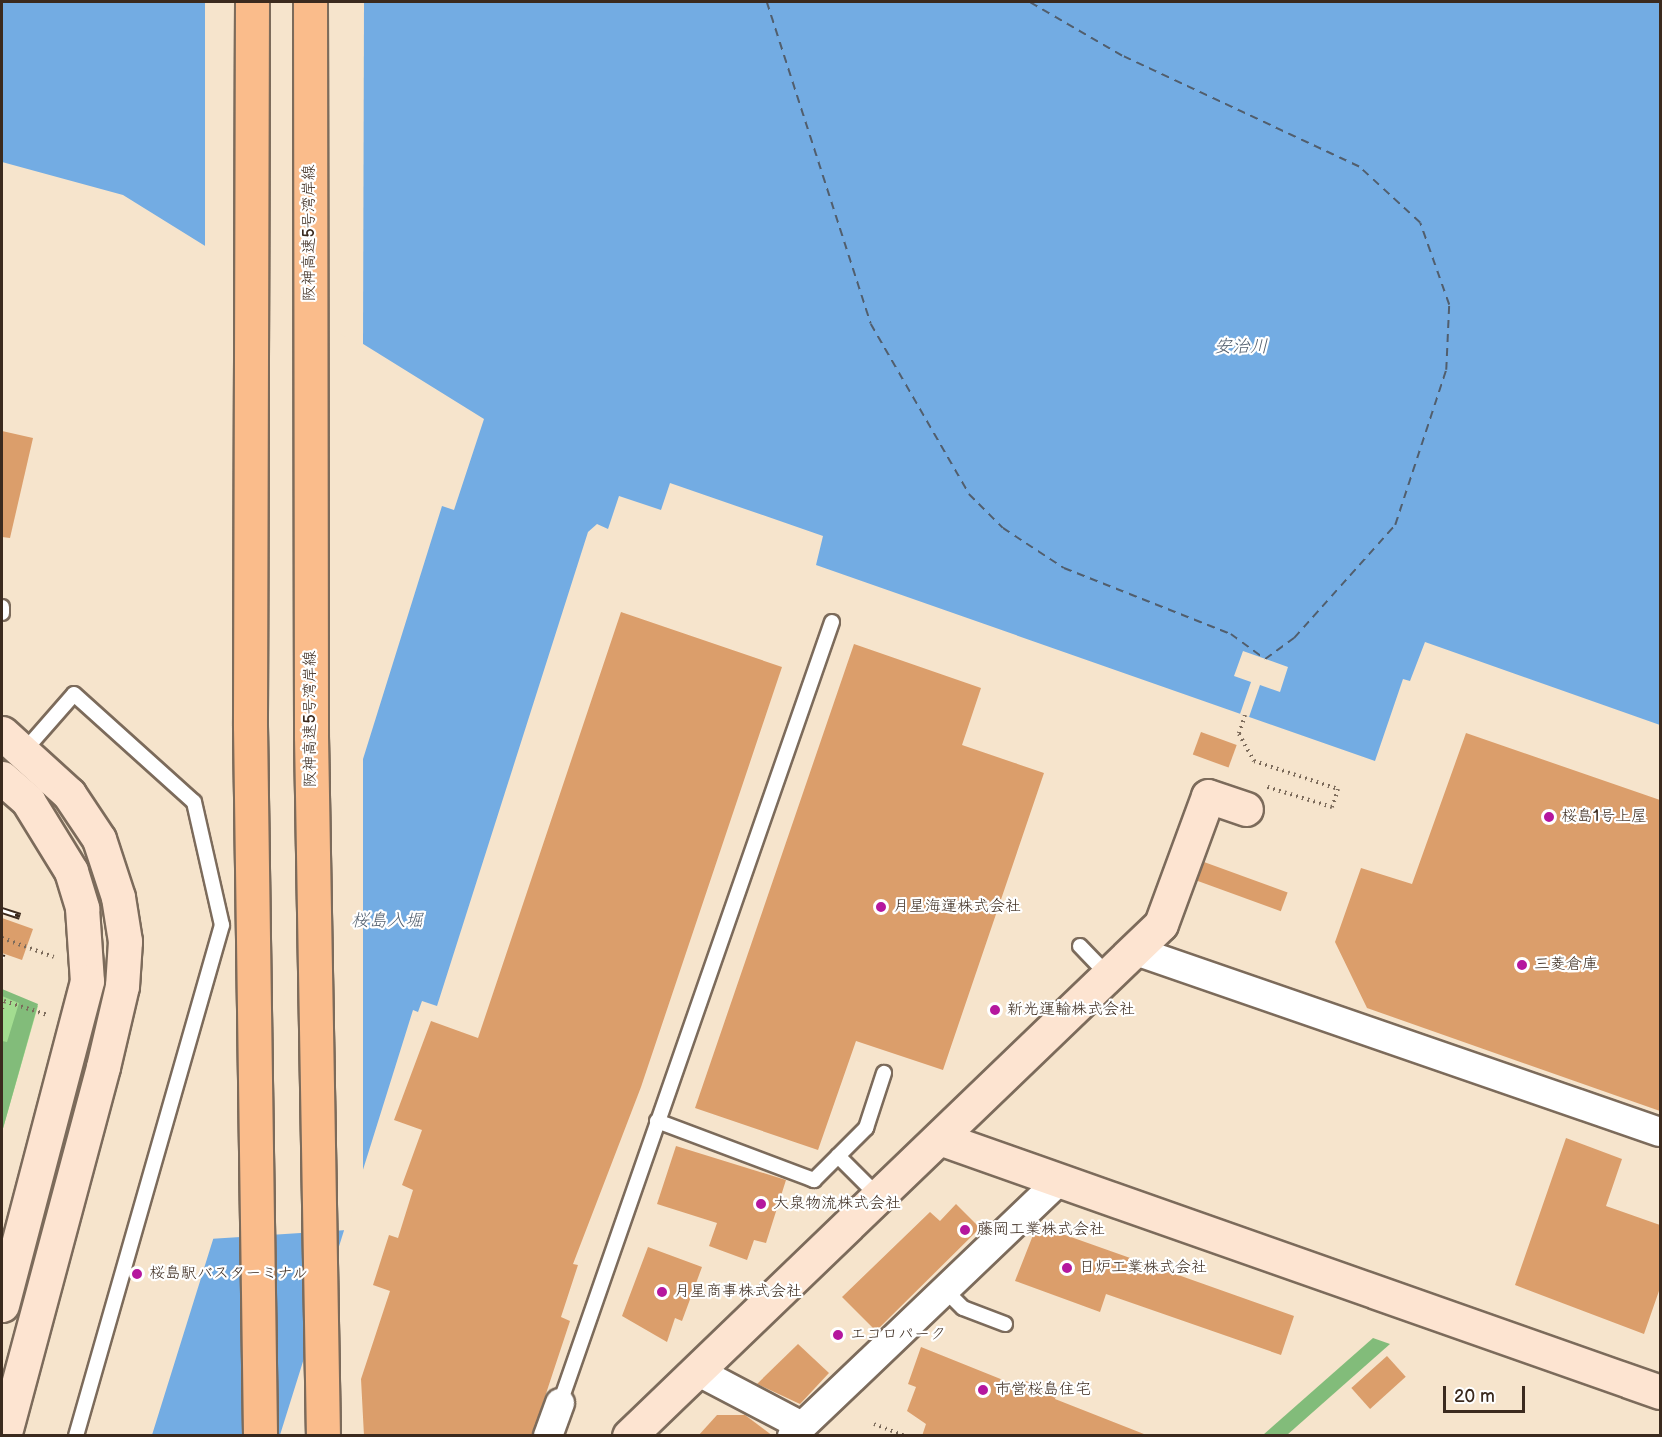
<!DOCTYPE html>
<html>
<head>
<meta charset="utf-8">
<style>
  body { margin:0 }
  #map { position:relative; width:1662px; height:1437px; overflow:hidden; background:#f6e4cc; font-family:"Balsamiq Sans","Klee One",sans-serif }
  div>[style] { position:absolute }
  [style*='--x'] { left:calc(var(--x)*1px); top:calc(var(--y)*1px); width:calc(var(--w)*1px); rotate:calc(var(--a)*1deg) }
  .green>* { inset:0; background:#a3dd90 }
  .forest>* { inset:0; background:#82bc7a }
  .water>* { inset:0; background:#73ace3 }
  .pier>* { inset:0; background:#f6e4cc }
  .ferry>* { height:1.5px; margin-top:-0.75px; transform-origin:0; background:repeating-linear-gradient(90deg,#515e6d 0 8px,transparent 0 14px) }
  .building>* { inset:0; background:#db9e6b; transform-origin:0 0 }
  .path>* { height:4px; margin-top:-2px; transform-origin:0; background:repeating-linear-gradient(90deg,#7c6b5b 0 1.5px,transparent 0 6px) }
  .roads { filter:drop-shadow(2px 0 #7c6b5b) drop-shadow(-2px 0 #7c6b5b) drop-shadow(0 2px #7c6b5b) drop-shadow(0 -2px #7c6b5b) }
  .lane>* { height:14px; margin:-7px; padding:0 7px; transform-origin:7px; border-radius:7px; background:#fff }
  .street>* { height:28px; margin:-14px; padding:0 14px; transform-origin:14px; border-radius:14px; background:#fff }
  .secondary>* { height:33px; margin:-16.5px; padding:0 16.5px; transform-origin:16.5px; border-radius:16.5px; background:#fde4d1 }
  .highway>* { height:33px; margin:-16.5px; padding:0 16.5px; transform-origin:16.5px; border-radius:16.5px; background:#fabc8b }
  .rail>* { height:7px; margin-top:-3.5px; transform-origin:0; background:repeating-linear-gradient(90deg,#fff 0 14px,#3b2a1e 0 28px); box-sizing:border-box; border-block:2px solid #3b2a1e }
  .dots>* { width:16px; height:16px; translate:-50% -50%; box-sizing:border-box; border:3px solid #fff; border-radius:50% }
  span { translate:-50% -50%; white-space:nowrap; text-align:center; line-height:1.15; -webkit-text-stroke:4.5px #fff; paint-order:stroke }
  .street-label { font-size:16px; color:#3b2a1e }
  .poi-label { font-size:16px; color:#3b2a1e }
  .left { translate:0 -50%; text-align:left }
  .water-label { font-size:18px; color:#515e6d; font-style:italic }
  .frame { position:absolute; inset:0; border:3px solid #3b2a1e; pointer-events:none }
  .scale { position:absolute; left:1443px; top:1386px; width:82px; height:27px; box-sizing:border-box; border:3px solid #3b2a1e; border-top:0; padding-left:8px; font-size:18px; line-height:21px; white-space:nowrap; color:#3b2a1e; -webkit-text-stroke:4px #fff; paint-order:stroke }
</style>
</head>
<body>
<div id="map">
  <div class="green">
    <i style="clip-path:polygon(2px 994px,38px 1006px,2px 1132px)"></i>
  </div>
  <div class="forest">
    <i style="clip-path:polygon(2px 989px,38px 1004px,2px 1132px,2px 1041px,7px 1042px,19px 1003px,2px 996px)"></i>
    <i style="clip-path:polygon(1373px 1338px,1390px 1344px,1287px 1435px,1263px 1435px)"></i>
  </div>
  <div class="water">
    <i style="clip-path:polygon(2px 2px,1660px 2px,1660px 725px,1425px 642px,1410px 681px,1403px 679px,1375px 761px,816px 565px,823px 536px,670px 483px,661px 510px,619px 496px,608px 529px,597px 524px,588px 532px,437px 1006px,422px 1001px,418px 1012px,413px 1010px,280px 1435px,152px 1435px,442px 506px,454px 510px,484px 419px,123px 195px,2px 162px)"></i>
  </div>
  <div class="pier">
    <i style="clip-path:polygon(205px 2px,364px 2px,363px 348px,205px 250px)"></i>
    <i style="clip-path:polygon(1243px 651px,1288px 667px,1280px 692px,1260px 685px,1249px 717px,1240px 714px,1251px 682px,1234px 676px)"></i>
    <i style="clip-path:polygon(363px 745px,363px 1180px,347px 1230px,209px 1239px)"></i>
  </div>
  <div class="ferry">
    <i style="--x:767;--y:2;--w:338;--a:72.1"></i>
    <i style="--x:871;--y:324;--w:196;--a:60"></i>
    <i style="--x:969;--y:494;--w:48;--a:45"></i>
    <i style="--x:1003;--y:528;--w:73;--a:33.3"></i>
    <i style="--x:1064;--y:568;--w:180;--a:21.6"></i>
    <i style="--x:1231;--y:634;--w:42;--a:36.3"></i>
    <i style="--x:1265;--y:659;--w:36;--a:-36"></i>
    <i style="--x:1294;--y:638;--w:152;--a:-48.2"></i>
    <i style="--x:1395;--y:525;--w:163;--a:-71.8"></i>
    <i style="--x:1446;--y:370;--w:65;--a:-87.4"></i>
    <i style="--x:1449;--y:305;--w:87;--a:-109.5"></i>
    <i style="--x:1420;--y:223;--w:83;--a:-137.4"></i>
    <i style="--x:1359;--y:167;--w:262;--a:-154.9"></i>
    <i style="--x:1122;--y:56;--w:108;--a:-149.9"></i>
  </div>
  <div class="building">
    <i style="clip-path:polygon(2px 431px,33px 438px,10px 538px,2px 537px)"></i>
    <i style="clip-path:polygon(621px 612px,782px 667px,641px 1087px,573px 1264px,578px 1265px,561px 1317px,570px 1321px,532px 1436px,364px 1436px,361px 1379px,390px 1291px,373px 1285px,389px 1235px,398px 1238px,413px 1190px,402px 1185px,422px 1130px,394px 1120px,431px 1021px,478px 1038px)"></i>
    <i style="clip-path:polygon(854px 644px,981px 688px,962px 745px,1044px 773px,943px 1070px,856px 1041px,818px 1150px,695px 1108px)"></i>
    <i style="left:1201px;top:732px;width:38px;height:24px;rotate:20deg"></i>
    <i style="clip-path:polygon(1466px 733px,1660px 800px,1660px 1111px,1367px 1008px,1335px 942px,1361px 868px,1412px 884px)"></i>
    <i style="left:1204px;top:862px;width:89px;height:20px;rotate:20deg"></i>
    <i style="clip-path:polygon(2px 918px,33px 929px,22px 960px,2px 953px)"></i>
    <i style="clip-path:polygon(1566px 1138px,1622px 1159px,1606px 1206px,1660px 1225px,1660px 1288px,1644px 1334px,1515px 1285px)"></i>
    <i style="clip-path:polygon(676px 1146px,786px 1180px,766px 1243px,754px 1240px,747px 1260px,709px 1246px,717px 1223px,657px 1204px)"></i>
    <i style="clip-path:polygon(956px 1204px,980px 1228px,876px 1331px,842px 1297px,930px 1212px,940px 1221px)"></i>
    <i style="clip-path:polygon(1037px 1225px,1294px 1316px,1281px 1355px,1106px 1294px,1100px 1312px,1015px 1281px)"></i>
    <i style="clip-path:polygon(648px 1247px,702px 1267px,682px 1321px,675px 1318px,667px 1342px,622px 1316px)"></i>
    <i style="clip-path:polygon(798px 1344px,829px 1373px,800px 1404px,757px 1384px)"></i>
    <i style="clip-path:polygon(921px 1347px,1023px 1388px,1026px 1381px,1057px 1392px,1055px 1399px,1149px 1436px,922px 1436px,926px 1424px,907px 1411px,916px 1387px,908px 1384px)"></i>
    <i style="left:1387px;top:1356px;width:28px;height:48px;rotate:48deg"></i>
    <i style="clip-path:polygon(717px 1415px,745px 1415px,773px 1436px,698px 1436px)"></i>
  </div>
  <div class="path">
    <i style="--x:1245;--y:715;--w:20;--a:108"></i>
    <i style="--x:1239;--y:734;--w:31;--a:61"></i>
    <i style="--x:1254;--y:761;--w:89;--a:18.4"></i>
    <i style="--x:1338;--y:789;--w:19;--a:108"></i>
    <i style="--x:1332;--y:807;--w:71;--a:-162.8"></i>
    <i style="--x:2;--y:938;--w:55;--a:20.1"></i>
    <i style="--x:2;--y:1009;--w:8;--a:-76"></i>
    <i style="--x:4;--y:1001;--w:46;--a:17.7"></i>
    <i style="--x:874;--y:1424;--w:33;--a:21"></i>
  </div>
  <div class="roads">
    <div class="lane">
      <i style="--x:2;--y:607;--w:6;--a:90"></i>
      <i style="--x:25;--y:750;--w:74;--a:-48.8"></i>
      <i style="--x:74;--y:694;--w:161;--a:42"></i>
      <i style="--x:194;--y:802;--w:126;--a:77.2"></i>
      <i style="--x:222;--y:925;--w:531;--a:105.95"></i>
      <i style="--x:1080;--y:946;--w:40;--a:46"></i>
      <i style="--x:657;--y:1121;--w:168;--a:20.6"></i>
      <i style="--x:814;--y:1180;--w:34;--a:-45"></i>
      <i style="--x:838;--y:1156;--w:57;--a:45"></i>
      <i style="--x:838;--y:1156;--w:40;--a:-45"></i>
      <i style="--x:866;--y:1128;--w:58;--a:-71.9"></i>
      <i style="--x:945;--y:1290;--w:25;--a:45"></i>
      <i style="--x:963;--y:1308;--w:45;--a:20.9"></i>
      <i style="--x:560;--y:1403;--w:827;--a:-70.8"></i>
    </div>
    <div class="street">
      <i style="--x:1136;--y:951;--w:554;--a:19.06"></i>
      <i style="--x:699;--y:1372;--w:116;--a:27.7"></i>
      <i style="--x:548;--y:1436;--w:35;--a:-70"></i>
      <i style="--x:792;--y:1436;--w:371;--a:-43.7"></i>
    </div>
    <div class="secondary">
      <i style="--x:2;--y:733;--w:91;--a:42.3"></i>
      <i style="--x:69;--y:794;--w:54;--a:56.3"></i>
      <i style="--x:99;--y:839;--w:61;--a:71.9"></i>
      <i style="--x:118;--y:897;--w:45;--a:81"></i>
      <i style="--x:125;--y:941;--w:45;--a:93.8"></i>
      <i style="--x:122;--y:986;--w:83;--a:103.2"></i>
      <i style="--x:103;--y:1067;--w:382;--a:105"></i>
      <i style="--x:2;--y:778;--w:35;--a:41"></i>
      <i style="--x:28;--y:801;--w:82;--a:58.4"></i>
      <i style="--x:71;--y:871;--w:39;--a:73"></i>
      <i style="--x:82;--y:908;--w:73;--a:86.1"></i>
      <i style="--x:87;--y:981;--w:335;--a:104.7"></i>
      <i style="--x:942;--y:1139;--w:761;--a:19.41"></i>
      <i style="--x:629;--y:1436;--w:738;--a:-43.9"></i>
      <i style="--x:1161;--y:924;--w:136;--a:-69.8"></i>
      <i style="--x:1208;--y:796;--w:40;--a:18.9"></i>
    </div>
    <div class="highway">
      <i style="--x:252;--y:2;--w:724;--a:90.16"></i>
      <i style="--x:250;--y:726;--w:710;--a:89.19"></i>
      <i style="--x:310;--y:2;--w:734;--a:89.92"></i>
      <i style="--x:311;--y:736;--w:700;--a:89.02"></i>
    </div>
  </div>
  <div class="rail">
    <i style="--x:2;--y:910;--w:19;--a:18"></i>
    <i style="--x:2;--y:957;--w:2;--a:27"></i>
  </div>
  <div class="dots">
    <i style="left:1549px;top:817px;background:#b5179e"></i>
    <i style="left:881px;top:907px;background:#b5179e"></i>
    <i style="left:1522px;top:965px;background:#b5179e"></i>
    <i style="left:995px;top:1010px;background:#b5179e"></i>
    <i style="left:761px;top:1204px;background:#b5179e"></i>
    <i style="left:965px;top:1230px;background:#b5179e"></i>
    <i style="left:1067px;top:1268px;background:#b5179e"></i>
    <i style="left:137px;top:1274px;background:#b5179e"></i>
    <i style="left:662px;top:1292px;background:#b5179e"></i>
    <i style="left:838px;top:1335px;background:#b5179e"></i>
    <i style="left:983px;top:1390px;background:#b5179e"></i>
  </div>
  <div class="street-label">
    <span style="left:310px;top:233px;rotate:-90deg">阪神高速5号湾岸線</span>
    <span style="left:311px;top:719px;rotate:-90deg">阪神高速5号湾岸線</span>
  </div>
  <div class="poi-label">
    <span class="left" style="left:1561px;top:817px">桜島1号上屋</span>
    <span class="left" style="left:893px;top:907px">月星海運株式会社</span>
    <span class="left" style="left:1534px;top:965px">三菱倉庫</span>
    <span class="left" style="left:1007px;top:1010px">新光運輸株式会社</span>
    <span class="left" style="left:773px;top:1204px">大泉物流株式会社</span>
    <span class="left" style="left:977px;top:1230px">藤岡工業株式会社</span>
    <span class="left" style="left:1079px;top:1268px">日炉工業株式会社</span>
    <span class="left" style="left:149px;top:1274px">桜島駅バスターミナル</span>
    <span class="left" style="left:674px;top:1292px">月星商事株式会社</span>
    <span class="left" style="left:850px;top:1335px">エコロパーク</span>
    <span class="left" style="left:995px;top:1390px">市営桜島住宅</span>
  </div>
  <div class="water-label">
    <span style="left:1241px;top:347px">安治川</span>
    <span style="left:387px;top:921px">桜島入堀</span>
  </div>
  <div class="frame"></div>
  <div class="scale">20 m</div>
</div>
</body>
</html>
